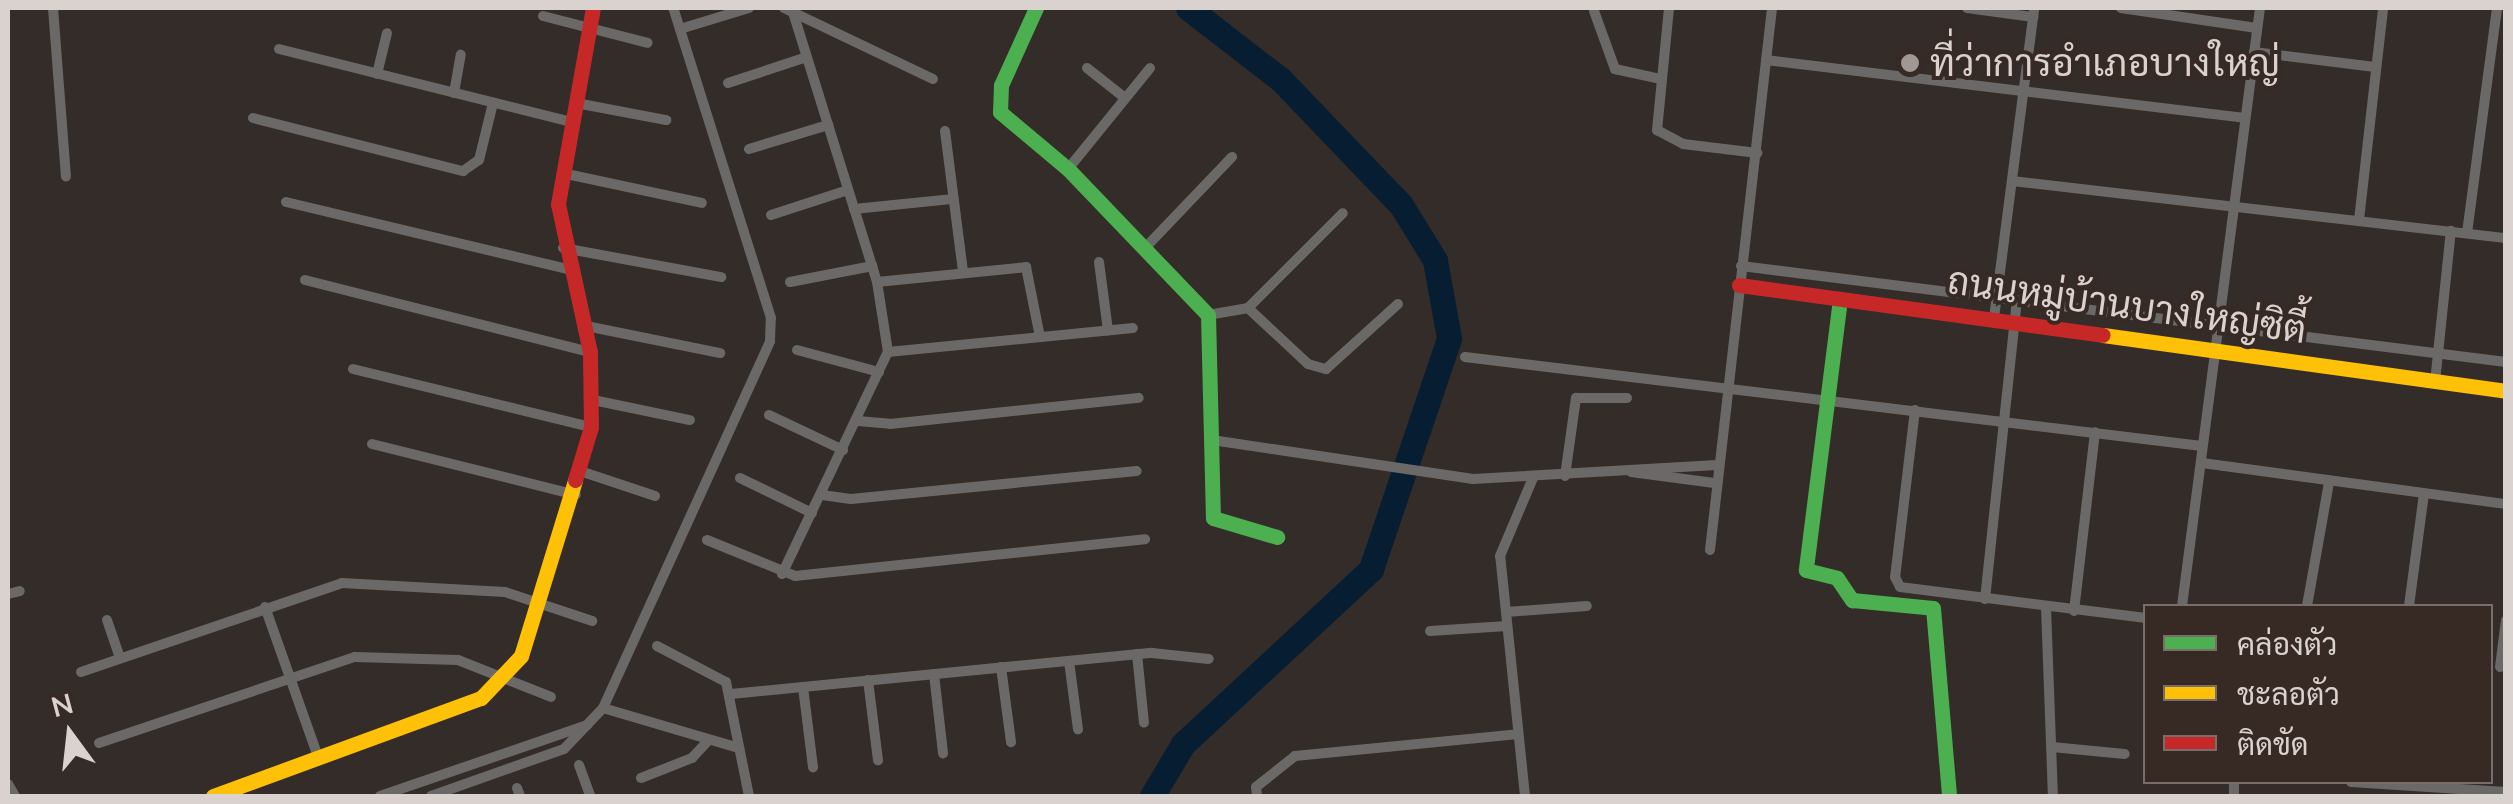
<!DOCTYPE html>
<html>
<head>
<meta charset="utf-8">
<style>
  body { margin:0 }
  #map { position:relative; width:2513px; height:804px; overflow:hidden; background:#332c29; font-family:Mulish,Sarabun,sans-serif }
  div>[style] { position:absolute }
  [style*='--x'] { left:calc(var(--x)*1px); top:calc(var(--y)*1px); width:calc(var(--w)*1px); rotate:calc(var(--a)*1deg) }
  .river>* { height:25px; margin:-12.5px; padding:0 12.5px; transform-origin:12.5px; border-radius:12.5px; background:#071e32 }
  .street>* { height:10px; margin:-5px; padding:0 5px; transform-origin:5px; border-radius:5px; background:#6a6967 }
  .fast>* { height:15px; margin:-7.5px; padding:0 7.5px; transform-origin:7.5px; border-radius:7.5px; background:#4caf50 }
  .slow>* { height:15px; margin:-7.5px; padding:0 7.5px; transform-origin:7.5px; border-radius:7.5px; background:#ffc107 }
  .jam>* { height:15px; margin:-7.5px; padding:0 7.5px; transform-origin:7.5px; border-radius:7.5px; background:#c62828 }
  .dots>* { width:28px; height:28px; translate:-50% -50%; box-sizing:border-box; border:5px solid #372a25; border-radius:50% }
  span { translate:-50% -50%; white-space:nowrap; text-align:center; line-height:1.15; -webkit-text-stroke:8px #372a25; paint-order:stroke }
  .poi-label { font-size:38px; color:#dad2cf }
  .left { translate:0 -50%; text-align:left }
  .street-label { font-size:38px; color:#dad2cf }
  .frame { position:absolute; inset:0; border:10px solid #dad2cf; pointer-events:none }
  .legend { position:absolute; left:2143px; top:604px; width:350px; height:180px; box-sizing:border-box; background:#372a25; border:2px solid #786d69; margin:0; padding:12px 18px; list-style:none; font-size:30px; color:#dad2cf }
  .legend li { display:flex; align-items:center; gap:20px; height:50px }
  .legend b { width:50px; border:2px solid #786d69 }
  .north { position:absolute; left:20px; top:684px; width:100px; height:100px; -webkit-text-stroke:8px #372a25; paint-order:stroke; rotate:345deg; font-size:28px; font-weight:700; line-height:40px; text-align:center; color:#dad2cf }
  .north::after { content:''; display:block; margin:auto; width:35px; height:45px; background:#dad2cf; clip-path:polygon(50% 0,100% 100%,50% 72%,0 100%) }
</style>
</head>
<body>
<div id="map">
  <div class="river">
    <i style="--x:1152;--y:796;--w:61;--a:-59.2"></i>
    <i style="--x:1183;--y:744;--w:257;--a:-42.9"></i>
    <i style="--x:1371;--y:569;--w:244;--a:-71.3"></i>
    <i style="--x:1449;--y:338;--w:79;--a:-100.2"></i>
    <i style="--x:1435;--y:260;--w:65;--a:-121.7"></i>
    <i style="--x:1401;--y:205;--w:175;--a:-133.8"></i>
    <i style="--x:1280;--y:79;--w:116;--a:-142.3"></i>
  </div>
  <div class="street">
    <i style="--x:53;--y:8;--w:169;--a:85.6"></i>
    <i style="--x:784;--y:8;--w:165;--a:25.5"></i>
    <i style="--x:1669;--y:8;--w:123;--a:95.6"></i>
    <i style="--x:1657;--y:130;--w:30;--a:28"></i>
    <i style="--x:1683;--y:144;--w:75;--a:6.9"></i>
    <i style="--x:1967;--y:8;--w:67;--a:7.8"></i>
    <i style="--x:2121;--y:8;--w:137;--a:8.4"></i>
    <i style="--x:1594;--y:11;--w:62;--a:70.1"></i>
    <i style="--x:1615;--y:69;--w:46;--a:12.5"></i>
    <i style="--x:543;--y:16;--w:108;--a:14.4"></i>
    <i style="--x:680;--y:29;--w:72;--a:-16.9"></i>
    <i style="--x:279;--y:49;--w:301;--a:14"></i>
    <i style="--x:2254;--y:52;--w:122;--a:7.1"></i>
    <i style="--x:1766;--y:60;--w:482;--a:6.9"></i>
    <i style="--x:1087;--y:68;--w:48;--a:38.3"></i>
    <i style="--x:377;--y:74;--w:42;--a:-76.3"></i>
    <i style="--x:728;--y:83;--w:83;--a:-18.2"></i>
    <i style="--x:454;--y:93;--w:39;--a:-80"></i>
    <i style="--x:576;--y:103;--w:92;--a:10.7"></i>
    <i style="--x:253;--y:118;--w:217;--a:14.2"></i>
    <i style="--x:463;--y:171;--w:19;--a:-35"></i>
    <i style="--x:479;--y:160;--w:59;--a:-76.2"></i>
    <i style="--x:945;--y:131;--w:142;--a:82.7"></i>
    <i style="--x:749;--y:149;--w:83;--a:-16.9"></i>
    <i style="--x:1068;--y:169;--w:130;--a:-50.9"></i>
    <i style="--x:562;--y:173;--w:143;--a:12.1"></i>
    <i style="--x:2012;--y:181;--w:497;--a:6.6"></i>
    <i style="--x:286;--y:202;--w:290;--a:13.4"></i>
    <i style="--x:854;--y:209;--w:100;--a:-5.8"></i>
    <i style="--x:771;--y:215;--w:81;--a:-18"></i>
    <i style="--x:2359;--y:220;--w:213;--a:-83.5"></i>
    <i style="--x:2467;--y:233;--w:227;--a:-82.4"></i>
    <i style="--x:563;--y:248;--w:161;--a:10.4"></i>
    <i style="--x:1145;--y:248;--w:126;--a:-46.3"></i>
    <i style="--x:1099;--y:262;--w:69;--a:82.5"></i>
    <i style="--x:1741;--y:266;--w:771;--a:7.15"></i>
    <i style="--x:305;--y:280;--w:294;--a:14.2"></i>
    <i style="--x:790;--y:282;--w:84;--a:-11"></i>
    <i style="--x:877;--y:282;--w:150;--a:-5.7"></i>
    <i style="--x:1026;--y:267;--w:71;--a:78.7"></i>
    <i style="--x:1248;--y:308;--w:82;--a:43"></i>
    <i style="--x:1308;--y:364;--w:19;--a:16"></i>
    <i style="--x:1326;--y:369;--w:97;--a:-42.1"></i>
    <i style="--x:1208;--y:315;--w:41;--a:-9.9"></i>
    <i style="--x:1248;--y:308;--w:134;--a:-45"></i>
    <i style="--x:1994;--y:318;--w:313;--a:-82.6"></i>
    <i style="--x:586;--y:326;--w:137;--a:11.4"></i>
    <i style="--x:797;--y:350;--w:85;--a:15"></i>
    <i style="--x:888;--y:352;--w:246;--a:-5.6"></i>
    <i style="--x:1465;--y:357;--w:742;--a:6.89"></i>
    <i style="--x:353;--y:369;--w:245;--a:13.7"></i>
    <i style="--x:2435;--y:382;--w:152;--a:-84"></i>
    <i style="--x:593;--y:400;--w:99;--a:11.7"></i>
    <i style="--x:1915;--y:410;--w:168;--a:96.8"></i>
    <i style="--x:1895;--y:577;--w:11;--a:63"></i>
    <i style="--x:1900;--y:587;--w:248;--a:7.2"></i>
    <i style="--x:769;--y:415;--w:82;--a:25.3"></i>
    <i style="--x:858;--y:421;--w:32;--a:5"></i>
    <i style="--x:890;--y:424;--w:250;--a:-6"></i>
    <i style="--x:1212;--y:440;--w:264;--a:8.5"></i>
    <i style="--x:1473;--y:479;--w:244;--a:-3.3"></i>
    <i style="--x:372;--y:444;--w:210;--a:14"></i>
    <i style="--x:2202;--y:463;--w:307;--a:7.7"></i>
    <i style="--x:583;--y:472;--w:76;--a:18.4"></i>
    <i style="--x:1631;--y:472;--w:84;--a:7.5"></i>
    <i style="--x:1565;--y:476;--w:79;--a:-82"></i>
    <i style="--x:1576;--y:398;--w:51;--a:0"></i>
    <i style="--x:740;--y:478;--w:80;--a:25.9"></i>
    <i style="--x:822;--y:495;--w:29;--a:8"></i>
    <i style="--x:851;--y:499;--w:287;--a:-5.6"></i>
    <i style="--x:707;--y:540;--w:95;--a:22.2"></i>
    <i style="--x:795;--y:576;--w:352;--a:-6"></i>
    <i style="--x:1710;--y:550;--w:546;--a:-83.47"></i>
    <i style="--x:782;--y:574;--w:246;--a:-64.5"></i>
    <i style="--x:888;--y:352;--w:71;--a:-98.9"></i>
    <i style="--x:877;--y:282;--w:282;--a:-107.3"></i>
    <i style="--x:8;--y:594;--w:12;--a:-14"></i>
    <i style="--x:1985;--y:599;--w:301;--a:-83.9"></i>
    <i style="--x:2182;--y:606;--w:603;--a:-82.57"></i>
    <i style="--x:2307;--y:606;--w:126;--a:-79.9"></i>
    <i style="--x:2409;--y:606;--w:113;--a:-82.4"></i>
    <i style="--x:265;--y:607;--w:159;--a:70.5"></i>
    <i style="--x:2046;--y:607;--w:189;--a:87.9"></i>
    <i style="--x:2074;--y:611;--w:180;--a:-83.3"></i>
    <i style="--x:1506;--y:612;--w:81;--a:-4.2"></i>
    <i style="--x:107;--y:620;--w:40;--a:71.1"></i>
    <i style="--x:1430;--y:631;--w:77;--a:-3.7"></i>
    <i style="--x:657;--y:646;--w:78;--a:27.6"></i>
    <i style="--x:726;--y:682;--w:116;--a:78.6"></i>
    <i style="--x:1137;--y:654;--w:69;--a:84.2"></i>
    <i style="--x:1069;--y:661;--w:69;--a:82.5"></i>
    <i style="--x:1001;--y:667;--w:76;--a:82.4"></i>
    <i style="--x:2500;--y:667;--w:47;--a:-82.7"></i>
    <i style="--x:81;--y:672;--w:276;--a:-18.8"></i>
    <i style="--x:342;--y:583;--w:163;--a:3.2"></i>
    <i style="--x:505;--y:592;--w:92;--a:18.4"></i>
    <i style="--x:934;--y:674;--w:80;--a:83.5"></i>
    <i style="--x:868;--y:680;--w:81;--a:82.9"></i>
    <i style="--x:803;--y:687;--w:81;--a:82.9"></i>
    <i style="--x:731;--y:694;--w:423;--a:-5.6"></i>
    <i style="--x:1152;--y:653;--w:57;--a:6"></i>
    <i style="--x:603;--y:708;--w:142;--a:16.4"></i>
    <i style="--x:99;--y:743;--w:270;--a:-18.6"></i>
    <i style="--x:355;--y:657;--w:103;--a:1.7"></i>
    <i style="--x:458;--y:660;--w:100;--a:21.7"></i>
    <i style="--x:2052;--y:747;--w:73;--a:5.5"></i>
    <i style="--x:579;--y:765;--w:33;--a:70"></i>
    <i style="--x:641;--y:778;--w:55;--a:-21.4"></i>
    <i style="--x:692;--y:758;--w:23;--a:-47"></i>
    <i style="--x:2234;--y:782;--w:14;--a:90"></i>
    <i style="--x:2351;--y:782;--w:155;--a:3.7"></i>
    <i style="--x:8;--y:784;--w:14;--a:60"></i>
    <i style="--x:517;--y:788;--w:9;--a:69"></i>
    <i style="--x:380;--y:796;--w:219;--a:-18.9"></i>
    <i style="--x:431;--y:796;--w:141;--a:-19.5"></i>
    <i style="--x:564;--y:749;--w:57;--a:-46.4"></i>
    <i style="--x:603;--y:708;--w:403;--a:-65.5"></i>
    <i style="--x:770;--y:341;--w:23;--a:-88"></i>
    <i style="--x:771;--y:318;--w:325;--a:-107.5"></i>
    <i style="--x:1257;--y:796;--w:9;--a:-96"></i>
    <i style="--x:1256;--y:787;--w:50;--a:-38.5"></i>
    <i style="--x:1295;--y:756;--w:224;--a:-5.6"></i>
    <i style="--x:1525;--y:796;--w:241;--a:-95.9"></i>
    <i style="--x:1500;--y:556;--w:85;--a:-67.1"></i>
  </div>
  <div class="fast">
    <i style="--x:1036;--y:8;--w:85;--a:114.4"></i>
    <i style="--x:1001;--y:85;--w:27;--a:92"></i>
    <i style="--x:1000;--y:112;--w:89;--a:40"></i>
    <i style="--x:1068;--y:169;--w:202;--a:46.2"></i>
    <i style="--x:1208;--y:315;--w:203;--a:88.6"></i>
    <i style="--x:1213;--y:518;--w:67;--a:16.5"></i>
    <i style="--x:1840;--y:299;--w:273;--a:97.2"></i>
    <i style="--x:1806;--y:570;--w:32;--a:14"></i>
    <i style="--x:1837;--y:578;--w:27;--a:56"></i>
    <i style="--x:1852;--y:600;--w:81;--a:5.6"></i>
    <i style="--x:1933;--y:608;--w:189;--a:85.1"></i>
  </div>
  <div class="slow">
    <i style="--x:2103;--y:335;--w:407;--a:7.9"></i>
    <i style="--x:213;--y:796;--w:285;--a:-20.1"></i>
    <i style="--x:481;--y:698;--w:58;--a:-46.4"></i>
    <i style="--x:521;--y:656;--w:184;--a:-72.9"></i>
  </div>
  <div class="jam">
    <i style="--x:1739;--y:285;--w:367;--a:7.8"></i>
    <i style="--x:575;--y:480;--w:55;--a:-73.2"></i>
    <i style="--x:591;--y:427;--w:75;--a:-90.8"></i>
    <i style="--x:590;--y:352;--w:151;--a:-102.2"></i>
    <i style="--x:558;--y:204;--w:199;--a:-79.9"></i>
  </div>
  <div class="dots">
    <i style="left:1910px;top:63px;background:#a09895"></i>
  </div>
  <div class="poi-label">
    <span class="left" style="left:1930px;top:63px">ที่ว่าการอำเภอบางใหญ่</span>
  </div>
  <div class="street-label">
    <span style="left:2127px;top:305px;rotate:8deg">ถนนหมู่บ้านบางใหญ่ซิตี้</span>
  </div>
  <div class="frame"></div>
  <ul class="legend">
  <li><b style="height:12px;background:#4caf50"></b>คล่องตัว</li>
  <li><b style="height:12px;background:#ffc107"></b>ชะลอตัว</li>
  <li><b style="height:12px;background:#c62828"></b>ติดขัด</li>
  </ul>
  <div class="north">N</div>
</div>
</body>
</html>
